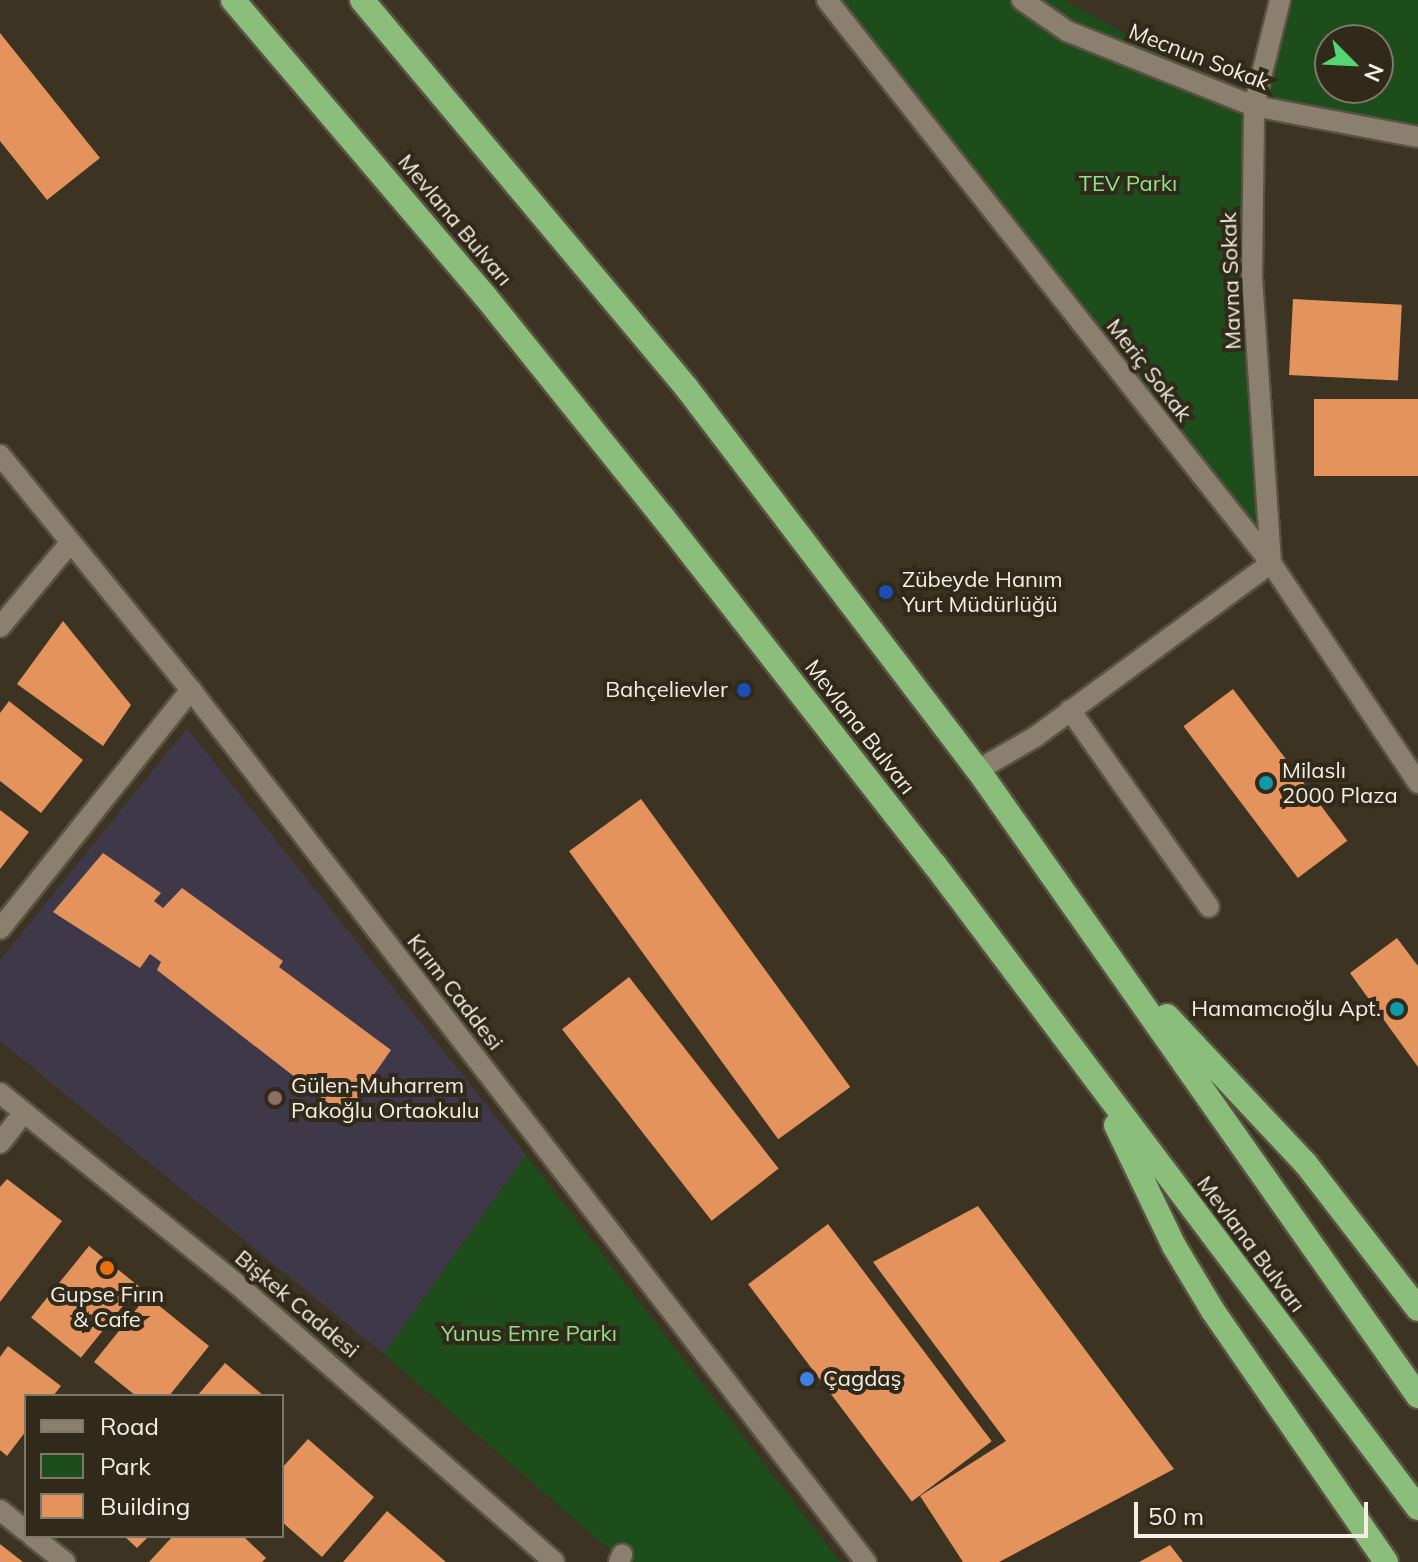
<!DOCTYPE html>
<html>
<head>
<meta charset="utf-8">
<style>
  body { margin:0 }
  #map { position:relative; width:1418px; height:1562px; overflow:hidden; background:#3c3322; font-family:Mulish,sans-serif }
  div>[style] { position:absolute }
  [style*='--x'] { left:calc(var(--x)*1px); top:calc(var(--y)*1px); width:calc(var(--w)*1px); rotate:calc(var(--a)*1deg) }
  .education>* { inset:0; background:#3f3849 }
  .green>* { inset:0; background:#1d4d1b }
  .building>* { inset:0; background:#e4935d; transform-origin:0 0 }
  .roads { filter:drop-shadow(2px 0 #595243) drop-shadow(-2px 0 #595243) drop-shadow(0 2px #595243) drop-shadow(0 -2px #595243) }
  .minor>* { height:20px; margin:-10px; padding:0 10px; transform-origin:10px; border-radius:10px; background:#8a806d }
  .highway>* { height:24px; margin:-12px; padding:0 12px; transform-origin:12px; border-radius:12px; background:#8cbe7b }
  .dots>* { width:22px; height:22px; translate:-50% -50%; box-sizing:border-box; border:4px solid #312919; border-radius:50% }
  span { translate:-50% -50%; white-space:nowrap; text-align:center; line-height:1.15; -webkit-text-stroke:8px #312919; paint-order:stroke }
  .street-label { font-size:22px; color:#f4eee4 }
  .park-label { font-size:22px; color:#8de488 }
  .poi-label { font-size:22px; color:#f4eee4 }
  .left { translate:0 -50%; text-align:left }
  .right { translate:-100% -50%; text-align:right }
  .legend { position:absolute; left:24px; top:1394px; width:260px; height:144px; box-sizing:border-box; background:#312919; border:2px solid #7f786a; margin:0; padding:10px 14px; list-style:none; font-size:24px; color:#f4eee4 }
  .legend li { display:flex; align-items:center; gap:16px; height:40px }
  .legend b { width:40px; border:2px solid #7f786a }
  .north { position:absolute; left:1314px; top:24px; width:80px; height:80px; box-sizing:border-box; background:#312919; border:2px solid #7f786a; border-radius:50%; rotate:114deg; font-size:22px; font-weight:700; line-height:32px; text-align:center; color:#f4eee4 }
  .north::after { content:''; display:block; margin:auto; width:28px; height:36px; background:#56d671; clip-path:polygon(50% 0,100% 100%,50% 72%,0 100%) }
  .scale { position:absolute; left:1134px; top:1502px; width:234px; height:36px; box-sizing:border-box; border:4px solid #f4eee4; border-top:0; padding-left:10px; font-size:24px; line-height:28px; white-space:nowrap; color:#f4eee4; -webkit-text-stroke:6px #312919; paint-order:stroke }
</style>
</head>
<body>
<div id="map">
  <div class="education">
    <i style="clip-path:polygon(187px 728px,526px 1155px,384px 1354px,0 1041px,0 960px)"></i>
  </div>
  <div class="green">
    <i style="clip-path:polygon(evenodd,817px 0,1064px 0,1253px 106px,1278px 0,1418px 0,1418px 124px,1254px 106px,1271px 563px,817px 0,1330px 40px,1378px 40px,1378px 88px,1330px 88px,1330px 40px)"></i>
    <i style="clip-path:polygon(526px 1155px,840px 1562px,624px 1562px,384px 1354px)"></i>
  </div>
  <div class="building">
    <i style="clip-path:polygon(0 33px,100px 158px,47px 200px,0 141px)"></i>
    <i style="left:1293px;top:299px;width:109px;height:76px;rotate:3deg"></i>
    <i style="left:1418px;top:399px;width:77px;height:104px;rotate:90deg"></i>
    <i style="clip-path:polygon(63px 621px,131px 705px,103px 746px,17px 684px)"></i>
    <i style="left:1233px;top:689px;width:190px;height:62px;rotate:53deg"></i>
    <i style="clip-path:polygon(9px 701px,83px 760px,41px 813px,0 781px,0 713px)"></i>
    <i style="left:641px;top:799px;width:356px;height:89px;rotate:54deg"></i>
    <i style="clip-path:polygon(0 810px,29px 832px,0 869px)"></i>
    <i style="clip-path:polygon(103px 853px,161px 893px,154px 901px,163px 908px,182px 888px,283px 961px,279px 967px,391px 1050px,345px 1116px,157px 970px,161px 962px,150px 954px,140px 968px,53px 912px)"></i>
    <i style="clip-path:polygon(1397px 938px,1418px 966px,1418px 1067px,1350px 973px)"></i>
    <i style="left:629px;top:977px;width:243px;height:85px;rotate:52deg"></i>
    <i style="clip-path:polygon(7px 1179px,62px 1221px,0 1302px,0 1187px)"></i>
    <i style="clip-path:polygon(978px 1206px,1174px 1469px,999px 1562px,963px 1562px,920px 1496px,1006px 1441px,873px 1262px)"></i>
    <i style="left:828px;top:1224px;width:272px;height:100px;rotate:53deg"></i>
    <i style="left:89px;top:1246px;width:64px;height:92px;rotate:39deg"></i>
    <i style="clip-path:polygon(147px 1296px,209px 1346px,169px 1396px,136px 1396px,94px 1362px)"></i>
    <i style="clip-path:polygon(8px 1346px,61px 1386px,53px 1396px,26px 1396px,26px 1431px,7px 1456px,0 1450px,0 1357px)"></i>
    <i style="clip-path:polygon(225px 1363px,264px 1396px,197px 1396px)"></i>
    <i style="clip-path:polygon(308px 1439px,374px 1497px,322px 1557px,282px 1522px,282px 1468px)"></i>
    <i style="clip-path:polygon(387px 1511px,446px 1562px,343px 1562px)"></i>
    <i style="clip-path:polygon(124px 1536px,149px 1536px,137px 1548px)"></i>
    <i style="clip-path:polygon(173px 1536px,243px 1536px,266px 1558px,262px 1562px,149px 1562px)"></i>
    <i style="clip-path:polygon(0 1544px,23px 1562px,0 1562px)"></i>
    <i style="clip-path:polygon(1170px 1545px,1183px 1562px,1139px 1562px)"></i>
  </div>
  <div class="roads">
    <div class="minor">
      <i style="--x:827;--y:0;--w:717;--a:51.74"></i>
      <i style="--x:1271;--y:563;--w:265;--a:56.2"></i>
      <i style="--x:1022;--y:0;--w:55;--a:34.6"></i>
      <i style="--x:1067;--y:31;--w:201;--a:21.9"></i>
      <i style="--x:1254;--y:106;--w:167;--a:10.7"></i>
      <i style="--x:0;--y:455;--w:303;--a:50.9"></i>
      <i style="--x:191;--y:690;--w:1103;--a:52.26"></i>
      <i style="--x:0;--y:627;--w:109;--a:-50.2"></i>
      <i style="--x:1070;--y:710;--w:241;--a:54.8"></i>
      <i style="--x:978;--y:770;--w:66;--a:-30.1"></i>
      <i style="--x:1035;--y:737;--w:293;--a:-36.4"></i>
      <i style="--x:1271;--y:563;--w:286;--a:-93.8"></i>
      <i style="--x:1252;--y:278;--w:172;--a:-89.3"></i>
      <i style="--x:1254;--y:106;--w:109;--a:-76.2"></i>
      <i style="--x:0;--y:929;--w:306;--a:-51.4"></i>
      <i style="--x:0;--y:1093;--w:306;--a:38.9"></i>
      <i style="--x:238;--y:1285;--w:420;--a:41.2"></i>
      <i style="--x:0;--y:1143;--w:39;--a:-52"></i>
      <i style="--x:0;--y:1510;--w:33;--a:39"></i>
      <i style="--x:32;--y:1536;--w:42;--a:38.2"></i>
      <i style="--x:619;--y:1562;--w:8;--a:-67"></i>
    </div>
    <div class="highway">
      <i style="--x:233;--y:0;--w:389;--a:49.6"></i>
      <i style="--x:485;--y:296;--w:282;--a:51.2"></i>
      <i style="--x:662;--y:516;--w:443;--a:52"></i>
      <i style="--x:935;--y:865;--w:804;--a:53.09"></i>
      <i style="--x:362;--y:0;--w:505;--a:50.06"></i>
      <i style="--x:686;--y:387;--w:482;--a:52.7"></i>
      <i style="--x:978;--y:770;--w:765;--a:54.9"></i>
      <i style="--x:1167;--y:1016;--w:203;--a:46.8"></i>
      <i style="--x:1306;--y:1164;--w:183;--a:52.3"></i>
      <i style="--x:1116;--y:1125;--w:134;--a:64.4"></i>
      <i style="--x:1174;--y:1246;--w:76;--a:59"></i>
      <i style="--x:1213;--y:1311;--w:305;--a:55.4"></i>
    </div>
  </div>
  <div class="dots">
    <i style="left:886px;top:592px;background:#1a4fb4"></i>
    <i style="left:744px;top:690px;background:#1a4fb4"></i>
    <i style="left:1266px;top:783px;background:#0f9aa8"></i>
    <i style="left:1397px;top:1009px;background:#0f9aa8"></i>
    <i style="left:275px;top:1098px;background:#8d6e63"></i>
    <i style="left:107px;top:1268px;background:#e8710a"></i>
    <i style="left:807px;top:1379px;background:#3f7fe0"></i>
  </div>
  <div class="street-label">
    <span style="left:1199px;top:57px;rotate:21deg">Mecnun Sokak</span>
    <span style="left:455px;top:220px;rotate:50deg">Mevlana Bulvarı</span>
    <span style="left:1231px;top:281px;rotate:-92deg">Mavna Sokak</span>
    <span style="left:1149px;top:370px;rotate:52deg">Meriç Sokak</span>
    <span style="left:860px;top:727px;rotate:52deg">Mevlana Bulvarı</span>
    <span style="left:455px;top:992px;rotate:52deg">Kırım Caddesi</span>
    <span style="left:1251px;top:1244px;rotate:53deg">Mevlana Bulvarı</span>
    <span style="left:297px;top:1304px;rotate:40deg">Bişkek Caddesi</span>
  </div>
  <div class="park-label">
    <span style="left:1128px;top:184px">TEV Parkı</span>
    <span style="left:529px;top:1334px">Yunus Emre Parkı</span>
  </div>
  <div class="poi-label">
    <span class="left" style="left:902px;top:592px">Zübeyde Hanım<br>Yurt Müdürlüğü</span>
    <span class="right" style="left:728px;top:690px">Bahçelievler</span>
    <span class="left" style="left:1282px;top:783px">Milaslı<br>2000 Plaza</span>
    <span class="right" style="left:1381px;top:1009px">Hamamcıoğlu Apt.</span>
    <span class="left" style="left:291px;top:1098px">Gülen-Muharrem<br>Pakoğlu Ortaokulu</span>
    <span style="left:107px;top:1307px">Gupse Fırın<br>&amp; Cafe</span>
    <span class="left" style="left:823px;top:1379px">Çagdaş</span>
  </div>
  <ul class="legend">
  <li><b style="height:10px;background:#8a806d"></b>Road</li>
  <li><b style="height:22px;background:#1d4d1b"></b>Park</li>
  <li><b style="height:22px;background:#e4935d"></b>Building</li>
  </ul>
  <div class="north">N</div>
  <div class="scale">50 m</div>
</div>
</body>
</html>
